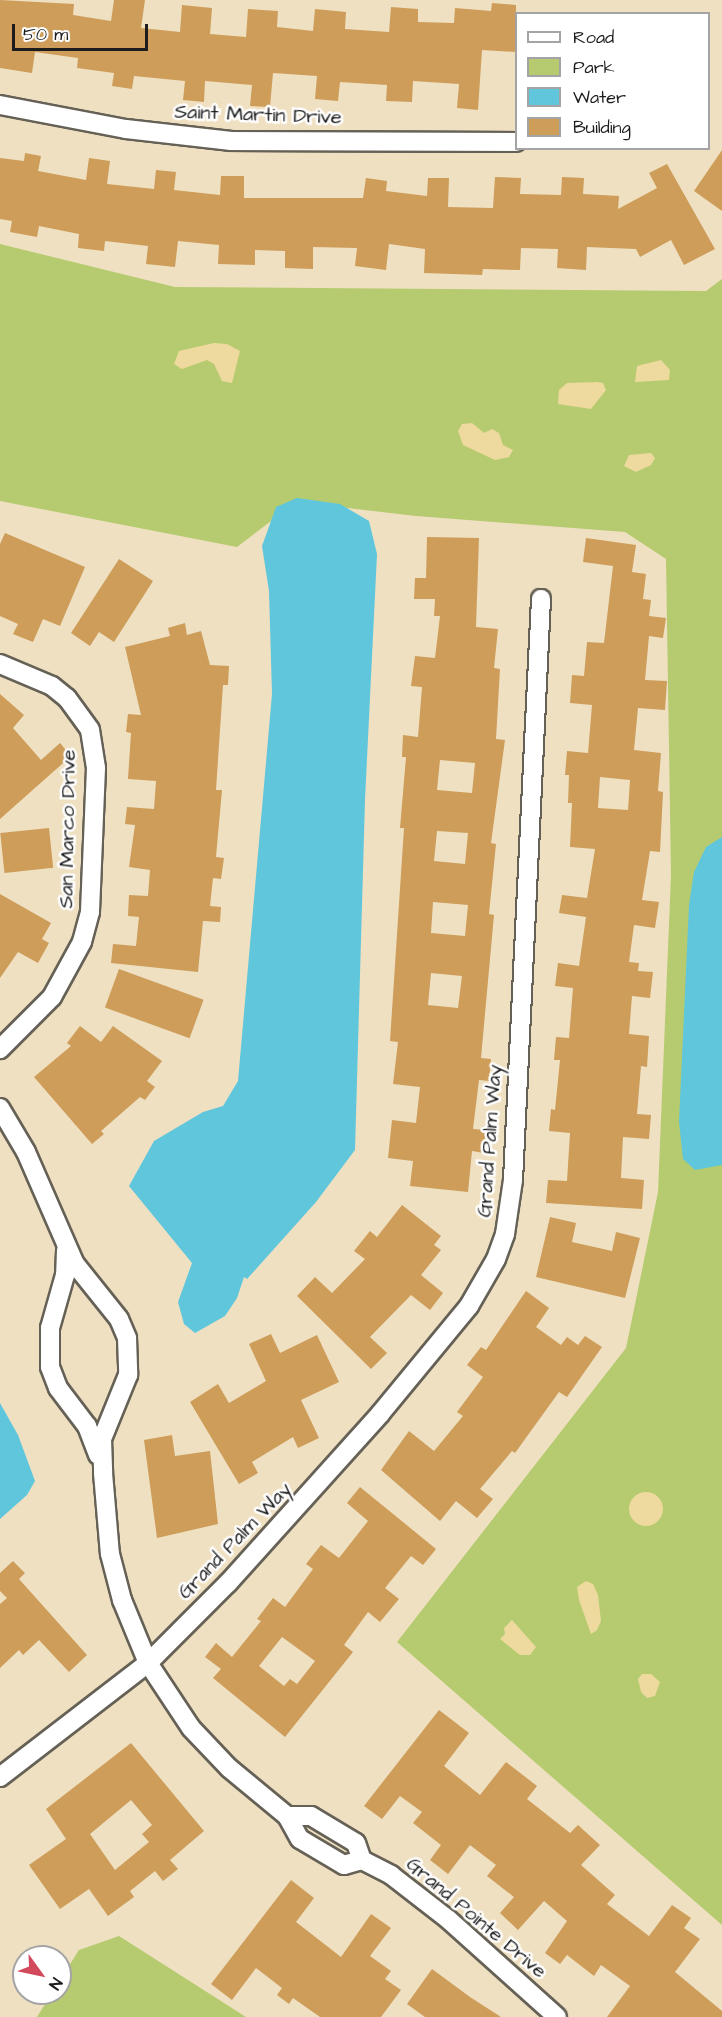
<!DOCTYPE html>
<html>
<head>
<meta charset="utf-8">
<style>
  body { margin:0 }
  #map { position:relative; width:722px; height:2017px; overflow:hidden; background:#efe0c2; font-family:"Architects Daughter",sans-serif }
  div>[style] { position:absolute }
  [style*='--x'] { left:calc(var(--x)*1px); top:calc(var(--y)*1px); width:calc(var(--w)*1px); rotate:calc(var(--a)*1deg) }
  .green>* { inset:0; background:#b6cb6f }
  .sand>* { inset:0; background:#eeda9e }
  .round { border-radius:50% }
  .water>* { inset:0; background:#5fc6dc }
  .building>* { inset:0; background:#cd9d59; transform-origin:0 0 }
  .roads { filter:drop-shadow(2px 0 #666156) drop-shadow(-2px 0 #666156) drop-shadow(0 2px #666156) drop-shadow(0 -2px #666156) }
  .minor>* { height:18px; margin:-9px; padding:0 9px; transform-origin:9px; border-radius:9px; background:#fff }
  span { translate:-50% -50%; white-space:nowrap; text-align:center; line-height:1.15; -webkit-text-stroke:5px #fff; paint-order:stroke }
  .street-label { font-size:20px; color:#1c1c1c }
  .legend { position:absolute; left:515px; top:12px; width:195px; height:138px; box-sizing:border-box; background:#fff; border:2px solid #a4a4a4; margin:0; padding:8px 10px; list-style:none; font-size:18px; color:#1c1c1c }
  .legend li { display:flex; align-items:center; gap:12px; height:30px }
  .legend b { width:30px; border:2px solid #a4a4a4 }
  .north { position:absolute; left:12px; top:1945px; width:60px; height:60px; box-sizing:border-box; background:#fff; border:2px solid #a4a4a4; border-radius:50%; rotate:123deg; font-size:16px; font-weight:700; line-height:24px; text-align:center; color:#1c1c1c }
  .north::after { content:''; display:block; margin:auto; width:21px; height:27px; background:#d1495b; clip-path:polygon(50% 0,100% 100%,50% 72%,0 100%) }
  .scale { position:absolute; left:12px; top:24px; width:136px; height:27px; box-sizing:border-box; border:3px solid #1c1c1c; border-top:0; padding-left:8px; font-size:18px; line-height:21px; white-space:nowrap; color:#1c1c1c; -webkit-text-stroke:4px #fff; paint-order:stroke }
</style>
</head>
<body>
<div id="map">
  <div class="green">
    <i style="clip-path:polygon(0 244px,175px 287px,706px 291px,722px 279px,722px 1925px,397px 1642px,626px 1348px,658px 1192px,671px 875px,666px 559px,625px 532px,416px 516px,296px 502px,237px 547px,0 501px)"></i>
    <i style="clip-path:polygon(119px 1936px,246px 2017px,37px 2017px,52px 1993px,60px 1993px,60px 1980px,79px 1950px)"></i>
  </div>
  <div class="sand">
    <i style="clip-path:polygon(214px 343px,227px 344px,240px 351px,232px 383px,222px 381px,214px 364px,207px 360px,182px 369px,174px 364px,179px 351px)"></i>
    <i style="clip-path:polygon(661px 360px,670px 370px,669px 380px,635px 382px,637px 366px)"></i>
    <i style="clip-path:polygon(597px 382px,603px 383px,606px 390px,591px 409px,558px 404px,559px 390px,567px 383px)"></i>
    <i style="clip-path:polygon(472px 423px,484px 433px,492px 429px,499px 433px,503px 445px,513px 450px,509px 457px,495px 460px,463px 445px,458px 431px,462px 424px)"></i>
    <i style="clip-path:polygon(651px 453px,655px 458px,651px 465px,636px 472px,624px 466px,629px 455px)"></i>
    <i class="round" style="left:629px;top:1492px;width:34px;height:34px"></i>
    <i style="clip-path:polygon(586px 1581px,593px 1584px,598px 1595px,601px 1621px,597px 1630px,591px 1634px,579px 1600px,577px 1587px)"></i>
    <i style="clip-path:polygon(512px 1620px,536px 1647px,530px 1655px,520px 1655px,500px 1639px,505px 1634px,504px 1628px)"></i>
    <i style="clip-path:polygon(642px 1674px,651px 1674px,660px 1682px,655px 1696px,647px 1698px,641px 1692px,638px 1679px)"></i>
  </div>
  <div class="water">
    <i style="clip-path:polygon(297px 498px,340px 504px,369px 521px,377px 554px,365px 800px,355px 1150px,316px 1202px,247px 1279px,244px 1277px,237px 1298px,225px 1316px,195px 1333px,184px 1324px,178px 1302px,192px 1263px,129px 1186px,154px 1141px,203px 1112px,223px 1106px,238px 1081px,272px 694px,269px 591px,262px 546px,276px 507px)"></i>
    <i style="clip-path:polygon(722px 837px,722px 1165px,695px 1170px,683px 1159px,679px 1122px,689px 905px,694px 872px,706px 847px)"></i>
    <i style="clip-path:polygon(0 1403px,18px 1435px,35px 1481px,27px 1495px,0 1519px)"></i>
  </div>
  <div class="building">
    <i style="clip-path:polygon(0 0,74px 4px,73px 15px,111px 21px,114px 0,145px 0,141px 28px,180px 32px,182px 5px,212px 8px,210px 34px,246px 37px,248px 9px,278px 11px,277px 27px,313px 31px,315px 9px,346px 12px,345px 29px,389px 32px,391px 7px,418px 9px,418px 22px,454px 23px,455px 8px,491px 11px,492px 3px,516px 5px,516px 52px,482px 50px,478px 110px,457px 108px,459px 84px,413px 81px,412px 102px,386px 101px,387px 85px,340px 82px,338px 101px,315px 99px,317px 76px,273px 73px,270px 107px,250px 106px,252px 85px,205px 81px,204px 102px,183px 100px,185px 81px,134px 76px,132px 89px,112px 86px,114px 73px,77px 68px,78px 58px,35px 52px,32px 73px,0 68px)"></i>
    <i style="clip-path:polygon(722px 150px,722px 211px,694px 191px)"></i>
    <i style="clip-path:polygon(25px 153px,41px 156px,38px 171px,86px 180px,89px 158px,110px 161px,107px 184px,154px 189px,156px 170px,176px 172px,174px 190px,220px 195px,221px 176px,244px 176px,244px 198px,363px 198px,366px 178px,387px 181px,386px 191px,427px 196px,428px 178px,449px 178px,448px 207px,493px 208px,495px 177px,521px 178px,520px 194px,561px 195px,562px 177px,584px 178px,583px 194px,619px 196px,618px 209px,657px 188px,649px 173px,667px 164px,715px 249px,684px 265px,671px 240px,640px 257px,636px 249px,587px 247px,586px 270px,557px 268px,558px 249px,521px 248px,520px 270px,483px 269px,482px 275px,424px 273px,425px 249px,389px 244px,386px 270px,355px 266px,357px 248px,313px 247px,313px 269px,285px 268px,285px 251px,255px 250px,255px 265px,218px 264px,219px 245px,178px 241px,175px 267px,146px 264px,148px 246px,105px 241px,104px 251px,78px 248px,79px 234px,39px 226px,37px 237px,10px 232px,12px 221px,0 219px,0 158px,24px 161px)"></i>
    <i style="clip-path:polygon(5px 533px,85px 567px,60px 626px,43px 619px,33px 642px,13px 634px,18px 624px,0 616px,0 544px)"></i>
    <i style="clip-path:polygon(evenodd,427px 537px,479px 538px,476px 627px,498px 629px,494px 668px,500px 669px,496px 739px,505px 740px,491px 843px,496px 844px,489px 914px,494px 915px,481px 1058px,491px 1059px,489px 1081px,479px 1080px,473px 1129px,486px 1130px,484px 1153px,472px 1151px,468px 1192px,410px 1186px,413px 1161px,388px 1158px,392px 1120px,416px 1123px,420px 1087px,393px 1084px,398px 1042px,390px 1041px,404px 828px,400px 828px,406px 757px,402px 757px,403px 735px,418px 737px,422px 687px,411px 686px,415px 656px,435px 658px,440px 616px,434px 616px,435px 599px,414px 599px,415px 578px,426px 578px,427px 537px,440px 760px,475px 763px,472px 793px,437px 790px,440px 760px,427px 537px,437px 831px,468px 833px,465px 864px,434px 861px,437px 831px,427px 537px,433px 902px,468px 905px,465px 936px,431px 933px,433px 902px,427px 537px,431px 973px,462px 976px,458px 1008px,428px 1005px,431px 973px)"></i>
    <i style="clip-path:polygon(evenodd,586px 538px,636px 545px,632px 572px,646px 574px,643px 599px,651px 600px,649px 616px,666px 618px,663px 638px,649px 636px,645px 680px,667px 681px,665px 710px,638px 708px,634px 750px,661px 753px,658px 791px,663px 792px,660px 852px,650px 851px,642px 900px,659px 902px,655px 928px,634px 925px,629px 962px,639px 963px,638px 971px,653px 972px,650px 998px,632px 996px,629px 1034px,649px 1036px,647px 1067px,641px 1066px,637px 1114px,651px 1115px,649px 1139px,623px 1137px,621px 1178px,644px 1180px,642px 1209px,546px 1203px,548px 1180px,567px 1181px,570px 1133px,549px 1131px,551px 1109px,555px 1110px,560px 1060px,554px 1060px,556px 1037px,569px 1038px,573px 988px,555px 986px,558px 963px,579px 966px,586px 917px,559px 913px,562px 895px,587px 898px,595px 849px,570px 847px,572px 803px,568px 803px,569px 775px,565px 775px,567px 751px,588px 753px,592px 705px,570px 703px,572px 675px,584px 676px,587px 642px,604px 643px,613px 566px,583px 562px,586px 538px,600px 777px,630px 780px,628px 810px,598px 808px,600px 777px)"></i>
    <i style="clip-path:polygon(119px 559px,153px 581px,114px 642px,99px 632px,90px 646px,71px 633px)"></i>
    <i style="clip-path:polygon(185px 623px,187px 635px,201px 631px,210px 665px,229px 666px,228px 685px,223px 685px,216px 790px,222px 790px,216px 857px,224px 858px,221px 879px,213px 878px,210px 906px,221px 907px,220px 922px,203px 921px,198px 972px,111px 963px,113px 944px,136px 946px,139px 917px,128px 916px,129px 895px,148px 896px,150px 870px,129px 867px,135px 825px,125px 824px,127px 807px,154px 809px,156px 781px,128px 779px,131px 733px,126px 732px,128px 714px,141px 715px,125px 647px,170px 636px,168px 628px)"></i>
    <i style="clip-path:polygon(0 694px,24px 715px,13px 728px,41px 760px,60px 743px,71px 756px,0 819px)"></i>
    <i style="left:49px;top:828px;width:40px;height:49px;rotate:84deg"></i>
    <i style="clip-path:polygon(0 894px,51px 923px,42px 939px,49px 943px,38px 963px,18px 952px,0 978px)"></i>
    <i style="left:119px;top:969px;width:90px;height:41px;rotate:20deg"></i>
    <i style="clip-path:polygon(80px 1026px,101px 1042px,113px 1026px,162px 1061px,147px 1081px,155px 1087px,145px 1100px,140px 1097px,101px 1131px,104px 1134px,92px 1144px,34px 1077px,71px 1046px,67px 1043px)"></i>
    <i style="clip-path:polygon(402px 1205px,441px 1236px,434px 1245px,441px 1250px,421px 1275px,443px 1293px,430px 1310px,411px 1295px,370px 1337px,387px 1353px,371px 1369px,297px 1296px,315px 1277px,332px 1293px,365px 1259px,354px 1251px,370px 1231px,377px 1237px)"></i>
    <i style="clip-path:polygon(550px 1217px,576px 1223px,572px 1242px,612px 1251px,616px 1232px,640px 1238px,625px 1298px,536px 1277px)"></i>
    <i style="clip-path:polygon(526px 1291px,549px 1308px,536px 1327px,561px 1345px,567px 1337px,578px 1345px,585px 1336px,602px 1347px,567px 1397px,559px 1392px,515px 1453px,512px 1451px,480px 1489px,493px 1499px,477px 1518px,456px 1501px,440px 1521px,381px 1470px,409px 1431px,434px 1451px,463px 1416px,457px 1412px,483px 1377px,467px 1365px,481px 1347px,486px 1350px)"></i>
    <i style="clip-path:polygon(271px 1334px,280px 1353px,317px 1335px,339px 1382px,301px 1400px,319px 1438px,298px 1448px,293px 1437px,252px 1462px,258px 1473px,239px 1484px,190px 1402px,218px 1384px,229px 1403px,266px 1381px,249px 1344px)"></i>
    <i style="clip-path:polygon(172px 1435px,175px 1456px,210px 1451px,218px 1524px,157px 1538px,144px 1440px)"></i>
    <i style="clip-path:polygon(evenodd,360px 1487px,436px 1549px,423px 1565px,411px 1556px,385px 1588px,399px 1599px,380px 1622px,368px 1612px,344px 1645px,353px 1652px,285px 1737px,213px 1678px,221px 1669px,205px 1657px,216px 1643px,232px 1657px,261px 1621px,257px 1619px,273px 1598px,285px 1607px,313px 1569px,306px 1564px,321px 1545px,339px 1558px,368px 1521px,347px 1503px,360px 1487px,282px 1637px,315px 1661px,297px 1684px,290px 1679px,284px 1686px,259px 1666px,282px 1637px)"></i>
    <i style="clip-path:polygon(13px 1561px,25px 1573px,19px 1579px,87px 1655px,69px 1672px,39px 1640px,23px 1655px,19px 1650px,0 1668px,0 1604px,7px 1598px,0 1591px,0 1573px)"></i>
    <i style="clip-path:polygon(439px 1710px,469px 1733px,444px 1766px,480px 1795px,506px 1762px,537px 1786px,527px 1799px,570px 1833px,578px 1825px,600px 1845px,581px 1865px,615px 1895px,607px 1904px,649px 1936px,672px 1905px,691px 1918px,684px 1928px,700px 1939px,675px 1972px,722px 2011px,722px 2017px,607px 2017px,630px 1986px,601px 1965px,594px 1976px,567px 1955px,560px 1964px,545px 1953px,567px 1921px,544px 1901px,518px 1930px,500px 1913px,514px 1897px,487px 1876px,496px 1865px,470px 1845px,448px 1874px,430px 1860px,441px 1845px,413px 1823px,422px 1812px,400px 1796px,382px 1819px,364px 1806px)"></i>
    <i style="clip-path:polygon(evenodd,131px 1743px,204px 1831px,170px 1860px,178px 1869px,163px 1881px,155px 1871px,130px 1891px,134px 1897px,108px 1916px,89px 1889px,60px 1909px,29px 1865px,66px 1839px,46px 1809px,131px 1743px,131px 1800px,152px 1825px,142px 1834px,149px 1842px,115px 1870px,90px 1834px,131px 1800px)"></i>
    <i style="clip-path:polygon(291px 1880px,314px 1898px,296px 1922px,341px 1957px,371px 1914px,391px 1928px,370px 1956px,391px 1971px,385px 1979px,401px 1990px,381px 2017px,320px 2017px,293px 1998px,289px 2004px,277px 1995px,282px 1988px,256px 1968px,232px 2000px,211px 1984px)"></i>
    <i style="clip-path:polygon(432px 1969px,470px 1997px,501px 2017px,425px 2017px,407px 2004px)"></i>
  </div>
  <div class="roads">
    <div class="minor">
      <i style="--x:0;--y:105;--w:128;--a:10.8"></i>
      <i style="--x:126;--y:129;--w:106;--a:6.5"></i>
      <i style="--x:231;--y:141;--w:285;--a:0.2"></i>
      <i style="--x:0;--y:664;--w:56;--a:22.9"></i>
      <i style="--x:52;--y:686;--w:19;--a:39"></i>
      <i style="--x:67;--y:698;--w:39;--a:54"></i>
      <i style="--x:90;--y:730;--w:38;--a:81"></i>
      <i style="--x:96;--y:768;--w:144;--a:92.4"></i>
      <i style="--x:90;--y:912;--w:31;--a:105"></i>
      <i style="--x:82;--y:942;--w:63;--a:118.6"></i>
      <i style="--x:52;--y:997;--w:74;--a:135"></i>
      <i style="--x:0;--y:1108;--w:51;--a:59.4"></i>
      <i style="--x:26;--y:1152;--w:122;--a:66.4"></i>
      <i style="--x:75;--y:1264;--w:70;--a:51.3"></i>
      <i style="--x:119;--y:1319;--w:21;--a:67"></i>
      <i style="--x:127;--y:1338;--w:37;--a:88"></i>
      <i style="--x:128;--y:1375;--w:69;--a:112.1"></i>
      <i style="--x:102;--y:1439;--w:34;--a:88"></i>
      <i style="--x:103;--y:1473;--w:81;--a:85.1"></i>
      <i style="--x:110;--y:1554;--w:48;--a:75.4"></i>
      <i style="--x:122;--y:1600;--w:68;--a:67.6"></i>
      <i style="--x:148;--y:1663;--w:78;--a:56.5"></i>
      <i style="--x:191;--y:1728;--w:55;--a:46.5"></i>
      <i style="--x:229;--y:1768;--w:75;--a:39.6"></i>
      <i style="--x:287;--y:1816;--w:26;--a:61"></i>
      <i style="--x:300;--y:1839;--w:51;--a:30.6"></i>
      <i style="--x:344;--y:1865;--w:19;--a:-16"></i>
      <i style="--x:66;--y:1250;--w:25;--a:92"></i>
      <i style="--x:65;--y:1275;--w:55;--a:105.8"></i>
      <i style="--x:50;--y:1328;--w:39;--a:90"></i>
      <i style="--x:50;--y:1367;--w:22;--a:69"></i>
      <i style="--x:58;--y:1388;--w:48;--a:52.7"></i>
      <i style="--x:87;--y:1426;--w:31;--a:69"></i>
      <i style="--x:0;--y:1777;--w:187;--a:-37.6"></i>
      <i style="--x:148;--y:1663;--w:113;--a:-45"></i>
      <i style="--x:228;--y:1583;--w:227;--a:-48"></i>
      <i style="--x:380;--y:1414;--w:140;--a:-50.5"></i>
      <i style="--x:469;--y:1306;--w:54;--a:-60.1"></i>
      <i style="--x:496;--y:1259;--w:27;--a:-70"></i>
      <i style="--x:505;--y:1234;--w:55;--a:-81.6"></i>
      <i style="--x:513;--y:1180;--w:582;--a:-87.24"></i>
      <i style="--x:287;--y:1816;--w:24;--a:0"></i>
      <i style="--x:311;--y:1816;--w:52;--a:31"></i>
      <i style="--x:356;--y:1843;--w:18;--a:71"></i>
      <i style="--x:362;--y:1860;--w:33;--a:27"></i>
      <i style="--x:391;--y:1875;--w:73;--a:37.8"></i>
      <i style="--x:449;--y:1920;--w:145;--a:41.9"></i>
    </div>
  </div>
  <div class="street-label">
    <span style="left:258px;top:115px;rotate:2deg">Saint Martin Drive</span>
    <span style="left:68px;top:829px;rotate:-89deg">San Marco Drive</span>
    <span style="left:490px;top:1141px;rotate:-86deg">Grand Palm Way</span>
    <span style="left:235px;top:1541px;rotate:-46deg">Grand Palm Way</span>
    <span style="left:476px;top:1918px;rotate:40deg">Grand Pointe Drive</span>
  </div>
  <ul class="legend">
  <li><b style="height:8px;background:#fff"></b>Road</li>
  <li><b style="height:16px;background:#b6cb6f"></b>Park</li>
  <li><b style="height:16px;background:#5fc6dc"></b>Water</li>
  <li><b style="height:16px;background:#cd9d59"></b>Building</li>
  </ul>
  <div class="north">N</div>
  <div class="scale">50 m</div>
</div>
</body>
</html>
